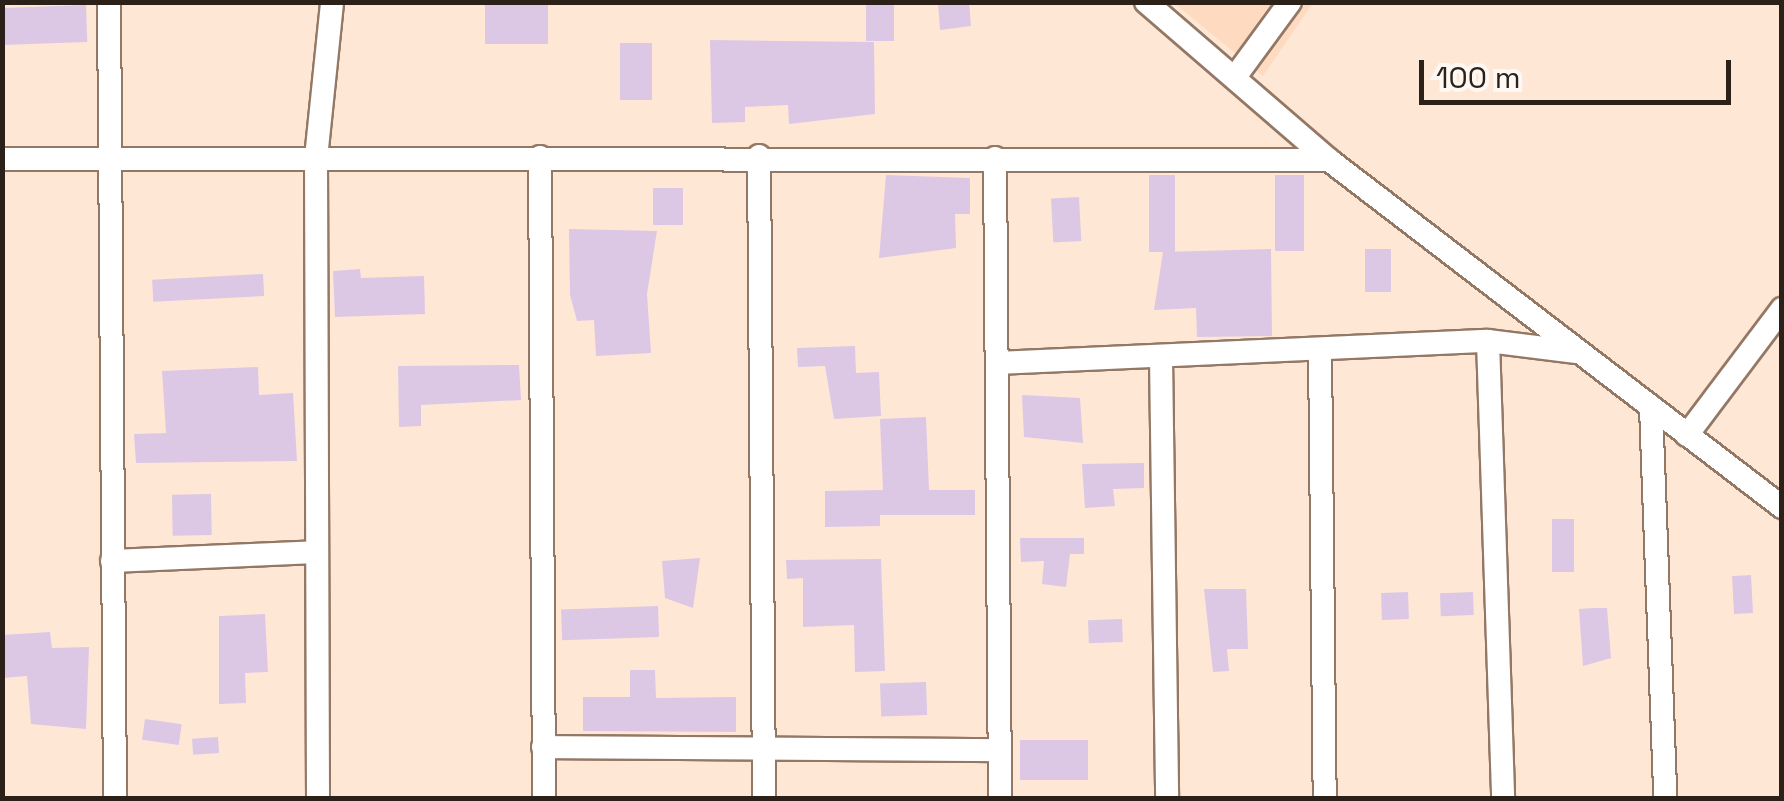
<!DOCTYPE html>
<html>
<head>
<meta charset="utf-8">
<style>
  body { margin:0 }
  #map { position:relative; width:1784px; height:801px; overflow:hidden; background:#ffe7d6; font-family:"Space Grotesk",sans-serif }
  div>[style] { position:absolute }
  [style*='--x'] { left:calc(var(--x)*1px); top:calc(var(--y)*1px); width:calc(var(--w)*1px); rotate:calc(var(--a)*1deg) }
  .built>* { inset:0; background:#fedac0 }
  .building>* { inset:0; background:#dcc8e5; transform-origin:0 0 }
  .roads { filter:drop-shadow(2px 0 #937865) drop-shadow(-2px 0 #937865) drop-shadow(0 2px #937865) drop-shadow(0 -2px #937865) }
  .street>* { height:22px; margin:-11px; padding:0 11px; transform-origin:11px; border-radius:11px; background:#fff }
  span { translate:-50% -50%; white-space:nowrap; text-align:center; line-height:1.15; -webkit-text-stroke:9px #fef8f4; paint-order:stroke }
  .frame { position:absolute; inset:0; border:5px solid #2c2119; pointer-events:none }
  .scale { position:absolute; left:1419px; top:60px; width:312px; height:45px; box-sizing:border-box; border:5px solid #2c2119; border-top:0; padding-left:12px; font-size:30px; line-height:35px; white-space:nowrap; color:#2c2119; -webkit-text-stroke:8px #fef8f4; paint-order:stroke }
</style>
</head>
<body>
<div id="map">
  <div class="built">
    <i style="clip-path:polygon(1174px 3px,1313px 3px,1263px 76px)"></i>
  </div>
  <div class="building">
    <i style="left:485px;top:2px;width:63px;height:42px"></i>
    <i style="left:866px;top:2px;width:28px;height:39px"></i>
    <i style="clip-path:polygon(938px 2px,969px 2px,971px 26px,940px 30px)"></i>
    <i style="left:86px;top:5px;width:37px;height:84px;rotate:88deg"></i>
    <i style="clip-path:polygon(710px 40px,874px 42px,875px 114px,789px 124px,788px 105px,745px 107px,745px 122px,712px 123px)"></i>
    <i style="left:620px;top:43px;width:32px;height:57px"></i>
    <i style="clip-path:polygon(886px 175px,970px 178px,970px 214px,955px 214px,956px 248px,879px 258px)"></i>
    <i style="left:1149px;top:175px;width:26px;height:77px"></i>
    <i style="left:1275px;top:175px;width:29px;height:76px"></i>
    <i style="left:653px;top:188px;width:30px;height:37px"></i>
    <i style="left:1079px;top:197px;width:44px;height:28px;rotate:87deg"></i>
    <i style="clip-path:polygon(569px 229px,657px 231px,647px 294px,651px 353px,596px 356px,594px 320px,577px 321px,570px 295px)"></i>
    <i style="clip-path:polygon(1271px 249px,1272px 336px,1197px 337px,1196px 308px,1154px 310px,1163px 252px)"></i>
    <i style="left:1365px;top:249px;width:26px;height:43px"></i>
    <i style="clip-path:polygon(360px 269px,361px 278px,424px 276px,425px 314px,335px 317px,333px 271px)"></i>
    <i style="left:263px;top:274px;width:22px;height:111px;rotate:87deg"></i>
    <i style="clip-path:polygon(855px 346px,856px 373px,879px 372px,881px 416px,834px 419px,825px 366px,798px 367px,797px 348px)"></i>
    <i style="clip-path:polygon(519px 365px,521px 400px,421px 405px,421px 426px,399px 427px,398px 366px)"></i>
    <i style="clip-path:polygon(258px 367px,259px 395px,293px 393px,297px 461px,136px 463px,134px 434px,166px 433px,162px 371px)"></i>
    <i style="clip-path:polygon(1022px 395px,1080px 398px,1083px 443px,1024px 437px)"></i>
    <i style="clip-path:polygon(926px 417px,929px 490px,975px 490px,975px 515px,880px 515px,880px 526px,825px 527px,825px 491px,883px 490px,880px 419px)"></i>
    <i style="clip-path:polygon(1144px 463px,1144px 488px,1113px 489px,1115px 506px,1085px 508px,1082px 464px)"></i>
    <i style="left:211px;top:494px;width:41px;height:39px;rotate:89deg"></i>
    <i style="left:1552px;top:519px;width:22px;height:53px"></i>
    <i style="clip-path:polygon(1020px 538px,1084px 538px,1084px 554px,1070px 554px,1066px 587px,1042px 584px,1044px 561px,1021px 562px)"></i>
    <i style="clip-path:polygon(700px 558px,693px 608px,665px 598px,662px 561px)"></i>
    <i style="clip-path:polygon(881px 559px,885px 671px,855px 672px,854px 625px,803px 627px,803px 578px,787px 579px,786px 560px)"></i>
    <i style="left:1751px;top:575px;width:38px;height:19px;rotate:87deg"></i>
    <i style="clip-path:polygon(1204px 589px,1246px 589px,1248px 649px,1227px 649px,1229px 671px,1213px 672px)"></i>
    <i style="left:1408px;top:592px;width:27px;height:27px;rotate:88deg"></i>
    <i style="left:1473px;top:592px;width:23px;height:33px;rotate:88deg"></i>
    <i style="left:658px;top:606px;width:31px;height:97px;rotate:88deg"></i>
    <i style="clip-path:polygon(1594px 608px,1607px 608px,1611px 658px,1583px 666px,1579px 609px)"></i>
    <i style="clip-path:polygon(265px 614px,268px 672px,245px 673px,246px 703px,219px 704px,219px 616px)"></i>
    <i style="left:1122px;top:619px;width:23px;height:34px;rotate:88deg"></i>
    <i style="clip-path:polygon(50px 632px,52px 648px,89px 647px,86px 729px,31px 724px,27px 676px,2px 678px,2px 635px)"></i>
    <i style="clip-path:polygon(630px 670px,655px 670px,656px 698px,736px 697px,736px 732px,583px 731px,583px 697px,630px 697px)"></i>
    <i style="left:926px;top:682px;width:33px;height:46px;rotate:88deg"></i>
    <i style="left:145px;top:719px;width:37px;height:21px;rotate:8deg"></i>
    <i style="left:218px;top:737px;width:16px;height:26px;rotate:86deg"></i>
    <i style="left:1088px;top:740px;width:40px;height:68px;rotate:90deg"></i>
  </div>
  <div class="roads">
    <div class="street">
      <i style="--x:109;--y:2;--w:796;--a:89.57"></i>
      <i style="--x:1146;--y:2;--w:242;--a:40.8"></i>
      <i style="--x:1329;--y:160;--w:571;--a:37.45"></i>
      <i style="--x:1238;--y:73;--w:88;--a:-53.8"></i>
      <i style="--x:759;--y:156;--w:642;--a:89.55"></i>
      <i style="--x:540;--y:157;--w:641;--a:89.64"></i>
      <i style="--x:995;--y:158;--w:640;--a:89.55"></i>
      <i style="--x:2;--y:159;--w:1327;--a:0.04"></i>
      <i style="--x:1488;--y:341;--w:457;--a:88.1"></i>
      <i style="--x:1320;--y:349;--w:449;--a:89.4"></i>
      <i style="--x:1161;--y:357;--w:441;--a:89.2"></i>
      <i style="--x:997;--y:363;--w:491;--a:-2.6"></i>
      <i style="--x:1488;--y:341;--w:89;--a:7.1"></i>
      <i style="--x:1651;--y:407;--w:391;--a:87.9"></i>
      <i style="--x:1687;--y:435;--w:158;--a:-53"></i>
      <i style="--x:112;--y:561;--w:204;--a:-2.5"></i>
      <i style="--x:543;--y:747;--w:456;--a:0.4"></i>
      <i style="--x:318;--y:798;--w:640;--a:-90.18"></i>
      <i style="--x:316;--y:158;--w:157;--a:-84.1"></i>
    </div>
  </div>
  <div class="frame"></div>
  <div class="scale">100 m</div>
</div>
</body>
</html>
